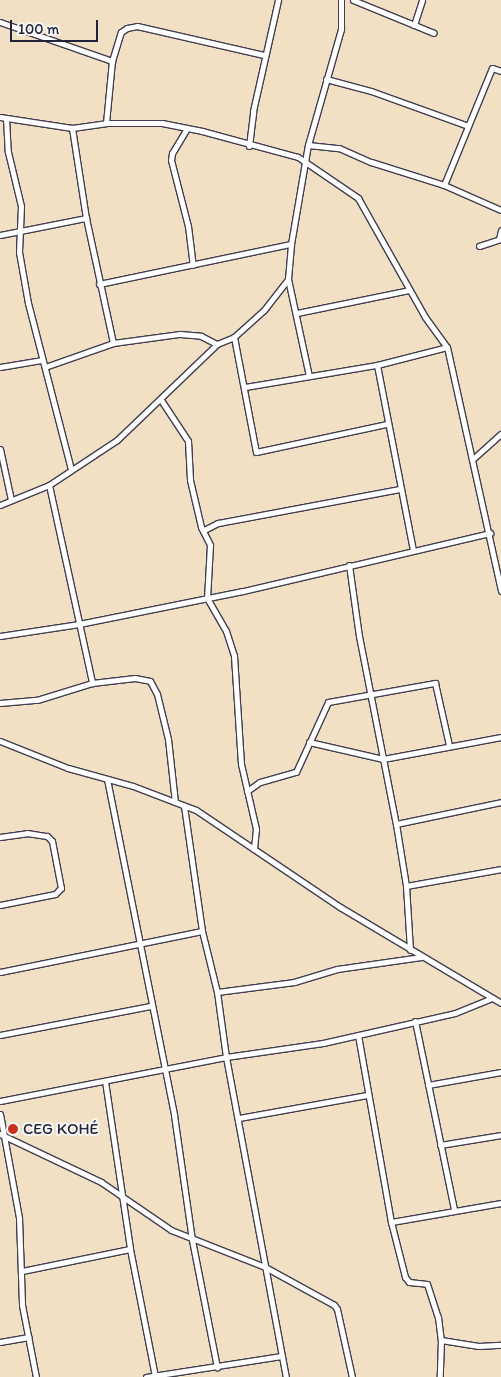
<!DOCTYPE html>
<html>
<head>
<meta charset="utf-8">
<style>
  body { margin:0 }
  #map { position:relative; width:501px; height:1377px; overflow:hidden; background:#f1e0c3; font-family:Itim,sans-serif }
  div>[style] { position:absolute }
  [style*='--x'] { left:calc(var(--x)*1px); top:calc(var(--y)*1px); width:calc(var(--w)*1px); rotate:calc(var(--a)*1deg) }
  .roads { filter:drop-shadow(1px 0 #413e4f) drop-shadow(-1px 0 #413e4f) drop-shadow(0 1px #413e4f) drop-shadow(0 -1px #413e4f) }
  .street>* { height:5px; margin:-2.5px; padding:0 2.5px; transform-origin:2.5px; border-radius:2.5px; background:#fff }
  .dots>* { width:14px; height:14px; translate:-50% -50%; box-sizing:border-box; border:2px solid #f6f6f2; border-radius:50% }
  span { translate:-50% -50%; white-space:nowrap; text-align:center; line-height:1.15; -webkit-text-stroke:4px #f6f6f2; paint-order:stroke }
  .poi-label { font-size:16px; color:#22223b }
  .left { translate:0 -50%; text-align:left }
  .scale { position:absolute; left:10px; top:20px; width:88px; height:22px; box-sizing:border-box; border:2px solid #22223b; border-top:0; padding-left:6px; font-size:15px; line-height:18px; white-space:nowrap; color:#22223b; -webkit-text-stroke:4px #f6f6f2; paint-order:stroke }
</style>
</head>
<body>
<div id="map">
  <div class="roads">
    <div class="street">
      <i style="--x:353;--y:0;--w:87;--a:22.2"></i>
      <i style="--x:0;--y:22;--w:119;--a:19.2"></i>
      <i style="--x:414;--y:25;--w:26;--a:-72"></i>
      <i style="--x:326;--y:79;--w:47;--a:14.9"></i>
      <i style="--x:371;--y:91;--w:103;--a:19.8"></i>
      <i style="--x:0;--y:117;--w:73;--a:8.7"></i>
      <i style="--x:72;--y:128;--w:34;--a:-8"></i>
      <i style="--x:106;--y:123;--w:56;--a:0"></i>
      <i style="--x:162;--y:123;--w:41;--a:11.3"></i>
      <i style="--x:202;--y:131;--w:99;--a:15.2"></i>
      <i style="--x:298;--y:157;--w:73;--a:34.3"></i>
      <i style="--x:358;--y:198;--w:137;--a:60.6"></i>
      <i style="--x:425;--y:317;--w:37;--a:54"></i>
      <i style="--x:447;--y:347;--w:250;--a:77.5"></i>
      <i style="--x:6;--y:118;--w:34;--a:87"></i>
      <i style="--x:8;--y:152;--w:56;--a:76.5"></i>
      <i style="--x:21;--y:206;--w:46;--a:92.5"></i>
      <i style="--x:19;--y:252;--w:52;--a:80"></i>
      <i style="--x:28;--y:303;--w:171;--a:75.5"></i>
      <i style="--x:106;--y:123;--w:62;--a:-84.5"></i>
      <i style="--x:112;--y:61;--w:30;--a:-73"></i>
      <i style="--x:121;--y:32;--w:7;--a:-34"></i>
      <i style="--x:127;--y:28;--w:10;--a:-11"></i>
      <i style="--x:137;--y:26;--w:130;--a:12.9"></i>
      <i style="--x:72;--y:128;--w:91;--a:81.2"></i>
      <i style="--x:86;--y:218;--w:128;--a:77.8"></i>
      <i style="--x:186;--y:130;--w:27;--a:121"></i>
      <i style="--x:172;--y:153;--w:7;--a:98"></i>
      <i style="--x:171;--y:160;--w:68;--a:75.6"></i>
      <i style="--x:188;--y:226;--w:39;--a:83"></i>
      <i style="--x:308;--y:145;--w:31;--a:6"></i>
      <i style="--x:339;--y:148;--w:35;--a:24"></i>
      <i style="--x:371;--y:162;--w:77;--a:17.5"></i>
      <i style="--x:444;--y:185;--w:62;--a:23.7"></i>
      <i style="--x:249;--y:146;--w:35;--a:-83"></i>
      <i style="--x:253;--y:111;--w:114;--a:-77.3"></i>
      <i style="--x:444;--y:185;--w:126;--a:-67.7"></i>
      <i style="--x:492;--y:68;--w:9;--a:18"></i>
      <i style="--x:0;--y:235;--w:88;--a:-11.2"></i>
      <i style="--x:499;--y:239;--w:9;--a:-77"></i>
      <i style="--x:479;--y:246;--w:23;--a:-18"></i>
      <i style="--x:288;--y:279;--w:99;--a:77.8"></i>
      <i style="--x:99;--y:284;--w:196;--a:-11.8"></i>
      <i style="--x:297;--y:313;--w:114;--a:-11.6"></i>
      <i style="--x:234;--y:337;--w:117;--a:79.2"></i>
      <i style="--x:256;--y:452;--w:134;--a:-12.1"></i>
      <i style="--x:377;--y:365;--w:188;--a:79"></i>
      <i style="--x:0;--y:367;--w:43;--a:-9.5"></i>
      <i style="--x:45;--y:367;--w:72;--a:-19.4"></i>
      <i style="--x:113;--y:343;--w:68;--a:-7.7"></i>
      <i style="--x:180;--y:334;--w:21;--a:5"></i>
      <i style="--x:201;--y:336;--w:18;--a:27"></i>
      <i style="--x:245;--y:387;--w:134;--a:-9.5"></i>
      <i style="--x:377;--y:365;--w:72;--a:-14.4"></i>
      <i style="--x:161;--y:400;--w:49;--a:56.6"></i>
      <i style="--x:188;--y:441;--w:39;--a:87"></i>
      <i style="--x:190;--y:480;--w:48;--a:76.8"></i>
      <i style="--x:201;--y:527;--w:20;--a:63"></i>
      <i style="--x:210;--y:545;--w:53;--a:93.2"></i>
      <i style="--x:207;--y:598;--w:38;--a:60"></i>
      <i style="--x:226;--y:631;--w:26;--a:72"></i>
      <i style="--x:234;--y:656;--w:108;--a:86.3"></i>
      <i style="--x:241;--y:764;--w:67;--a:77"></i>
      <i style="--x:256;--y:829;--w:20;--a:96"></i>
      <i style="--x:0;--y:449;--w:52;--a:77.8"></i>
      <i style="--x:474;--y:458;--w:36;--a:-42"></i>
      <i style="--x:49;--y:485;--w:203;--a:77.7"></i>
      <i style="--x:0;--y:505;--w:53;--a:-22.2"></i>
      <i style="--x:49;--y:485;--w:82;--a:-33.5"></i>
      <i style="--x:117;--y:440;--w:139;--a:-43.8"></i>
      <i style="--x:217;--y:344;--w:18;--a:-22"></i>
      <i style="--x:234;--y:337;--w:40;--a:-42"></i>
      <i style="--x:264;--y:310;--w:39;--a:-52"></i>
      <i style="--x:288;--y:279;--w:35;--a:-85"></i>
      <i style="--x:291;--y:244;--w:100;--a:-80.3"></i>
      <i style="--x:308;--y:145;--w:121;--a:-74.1"></i>
      <i style="--x:341;--y:29;--w:29;--a:-90"></i>
      <i style="--x:204;--y:530;--w:16;--a:-27"></i>
      <i style="--x:218;--y:523;--w:185;--a:-10.6"></i>
      <i style="--x:349;--y:565;--w:72;--a:82"></i>
      <i style="--x:359;--y:636;--w:192;--a:78.9"></i>
      <i style="--x:396;--y:824;--w:63;--a:80.8"></i>
      <i style="--x:406;--y:886;--w:64;--a:86.4"></i>
      <i style="--x:0;--y:636;--w:80;--a:-8.6"></i>
      <i style="--x:79;--y:624;--w:167;--a:-11.4"></i>
      <i style="--x:243;--y:591;--w:254;--a:-13.2"></i>
      <i style="--x:0;--y:703;--w:37;--a:-5"></i>
      <i style="--x:37;--y:700;--w:58;--a:-17.2"></i>
      <i style="--x:92;--y:683;--w:43;--a:-6.6"></i>
      <i style="--x:135;--y:678;--w:15;--a:11"></i>
      <i style="--x:150;--y:681;--w:15;--a:62"></i>
      <i style="--x:157;--y:694;--w:46;--a:76.3"></i>
      <i style="--x:168;--y:739;--w:63;--a:83.7"></i>
      <i style="--x:0;--y:741;--w:73;--a:21.7"></i>
      <i style="--x:68;--y:768;--w:67;--a:15.5"></i>
      <i style="--x:133;--y:786;--w:67;--a:20.9"></i>
      <i style="--x:196;--y:810;--w:174;--a:34"></i>
      <i style="--x:340;--y:907;--w:187;--a:30.8"></i>
      <i style="--x:309;--y:742;--w:76;--a:12.9"></i>
      <i style="--x:383;--y:759;--w:120;--a:-10.6"></i>
      <i style="--x:107;--y:779;--w:343;--a:78.7"></i>
      <i style="--x:174;--y:1115;--w:126;--a:81.8"></i>
      <i style="--x:192;--y:1240;--w:130;--a:78.9"></i>
      <i style="--x:247;--y:791;--w:16;--a:-35"></i>
      <i style="--x:260;--y:782;--w:37;--a:-16"></i>
      <i style="--x:296;--y:772;--w:77;--a:-65.4"></i>
      <i style="--x:328;--y:702;--w:109;--a:-10.1"></i>
      <i style="--x:435;--y:683;--w:64;--a:77.3"></i>
      <i style="--x:184;--y:806;--w:126;--a:81.8"></i>
      <i style="--x:202;--y:931;--w:63;--a:76.2"></i>
      <i style="--x:217;--y:992;--w:66;--a:82.1"></i>
      <i style="--x:226;--y:1057;--w:326;--a:79.4"></i>
      <i style="--x:396;--y:824;--w:107;--a:-11.8"></i>
      <i style="--x:0;--y:837;--w:27;--a:-8"></i>
      <i style="--x:27;--y:833;--w:20;--a:9"></i>
      <i style="--x:47;--y:836;--w:7;--a:45"></i>
      <i style="--x:52;--y:841;--w:48;--a:79.2"></i>
      <i style="--x:61;--y:888;--w:8;--a:135"></i>
      <i style="--x:55;--y:894;--w:56;--a:168.7"></i>
      <i style="--x:406;--y:886;--w:97;--a:-10.1"></i>
      <i style="--x:0;--y:972;--w:206;--a:-11.5"></i>
      <i style="--x:217;--y:992;--w:78;--a:-7.4"></i>
      <i style="--x:294;--y:982;--w:45;--a:-16.8"></i>
      <i style="--x:337;--y:969;--w:85;--a:-8.1"></i>
      <i style="--x:415;--y:1021;--w:193;--a:78.3"></i>
      <i style="--x:0;--y:1035;--w:153;--a:-10.9"></i>
      <i style="--x:358;--y:1035;--w:190;--a:80"></i>
      <i style="--x:391;--y:1222;--w:57;--a:75.7"></i>
      <i style="--x:405;--y:1277;--w:6;--a:51"></i>
      <i style="--x:409;--y:1282;--w:18;--a:6"></i>
      <i style="--x:427;--y:1284;--w:35;--a:72"></i>
      <i style="--x:438;--y:1317;--w:23;--a:83"></i>
      <i style="--x:441;--y:1340;--w:37;--a:92"></i>
      <i style="--x:105;--y:1081;--w:170;--a:81.5"></i>
      <i style="--x:130;--y:1249;--w:130;--a:78.9"></i>
      <i style="--x:428;--y:1085;--w:74;--a:-10.1"></i>
      <i style="--x:0;--y:1101;--w:230;--a:-11"></i>
      <i style="--x:226;--y:1057;--w:98;--a:-8.2"></i>
      <i style="--x:323;--y:1043;--w:135;--a:-12.8"></i>
      <i style="--x:455;--y:1013;--w:40;--a:-22"></i>
      <i style="--x:0;--y:1114;--w:106;--a:79.6"></i>
      <i style="--x:19;--y:1218;--w:87;--a:88"></i>
      <i style="--x:22;--y:1305;--w:73;--a:79"></i>
      <i style="--x:239;--y:1118;--w:130;--a:-10.2"></i>
      <i style="--x:0;--y:1134;--w:112;--a:25.4"></i>
      <i style="--x:101;--y:1182;--w:85;--a:34.4"></i>
      <i style="--x:171;--y:1230;--w:101;--a:21.5"></i>
      <i style="--x:265;--y:1267;--w:79;--a:28.8"></i>
      <i style="--x:334;--y:1305;--w:5;--a:53"></i>
      <i style="--x:337;--y:1309;--w:70;--a:77.6"></i>
      <i style="--x:440;--y:1145;--w:62;--a:-9.3"></i>
      <i style="--x:391;--y:1222;--w:112;--a:-9.8"></i>
      <i style="--x:22;--y:1271;--w:110;--a:-11.5"></i>
      <i style="--x:441;--y:1340;--w:38;--a:9"></i>
      <i style="--x:479;--y:1346;--w:22;--a:-3"></i>
      <i style="--x:0;--y:1342;--w:29;--a:-10"></i>
      <i style="--x:146;--y:1377;--w:137;--a:-8.8"></i>
    </div>
  </div>
  <div class="dots">
    <i style="left:13px;top:1129px;background:#c8321e"></i>
  </div>
  <div class="poi-label">
    <span class="left" style="left:23px;top:1129px">CEG KOHÉ</span>
  </div>
  <div class="scale">100 m</div>
</div>
</body>
</html>
